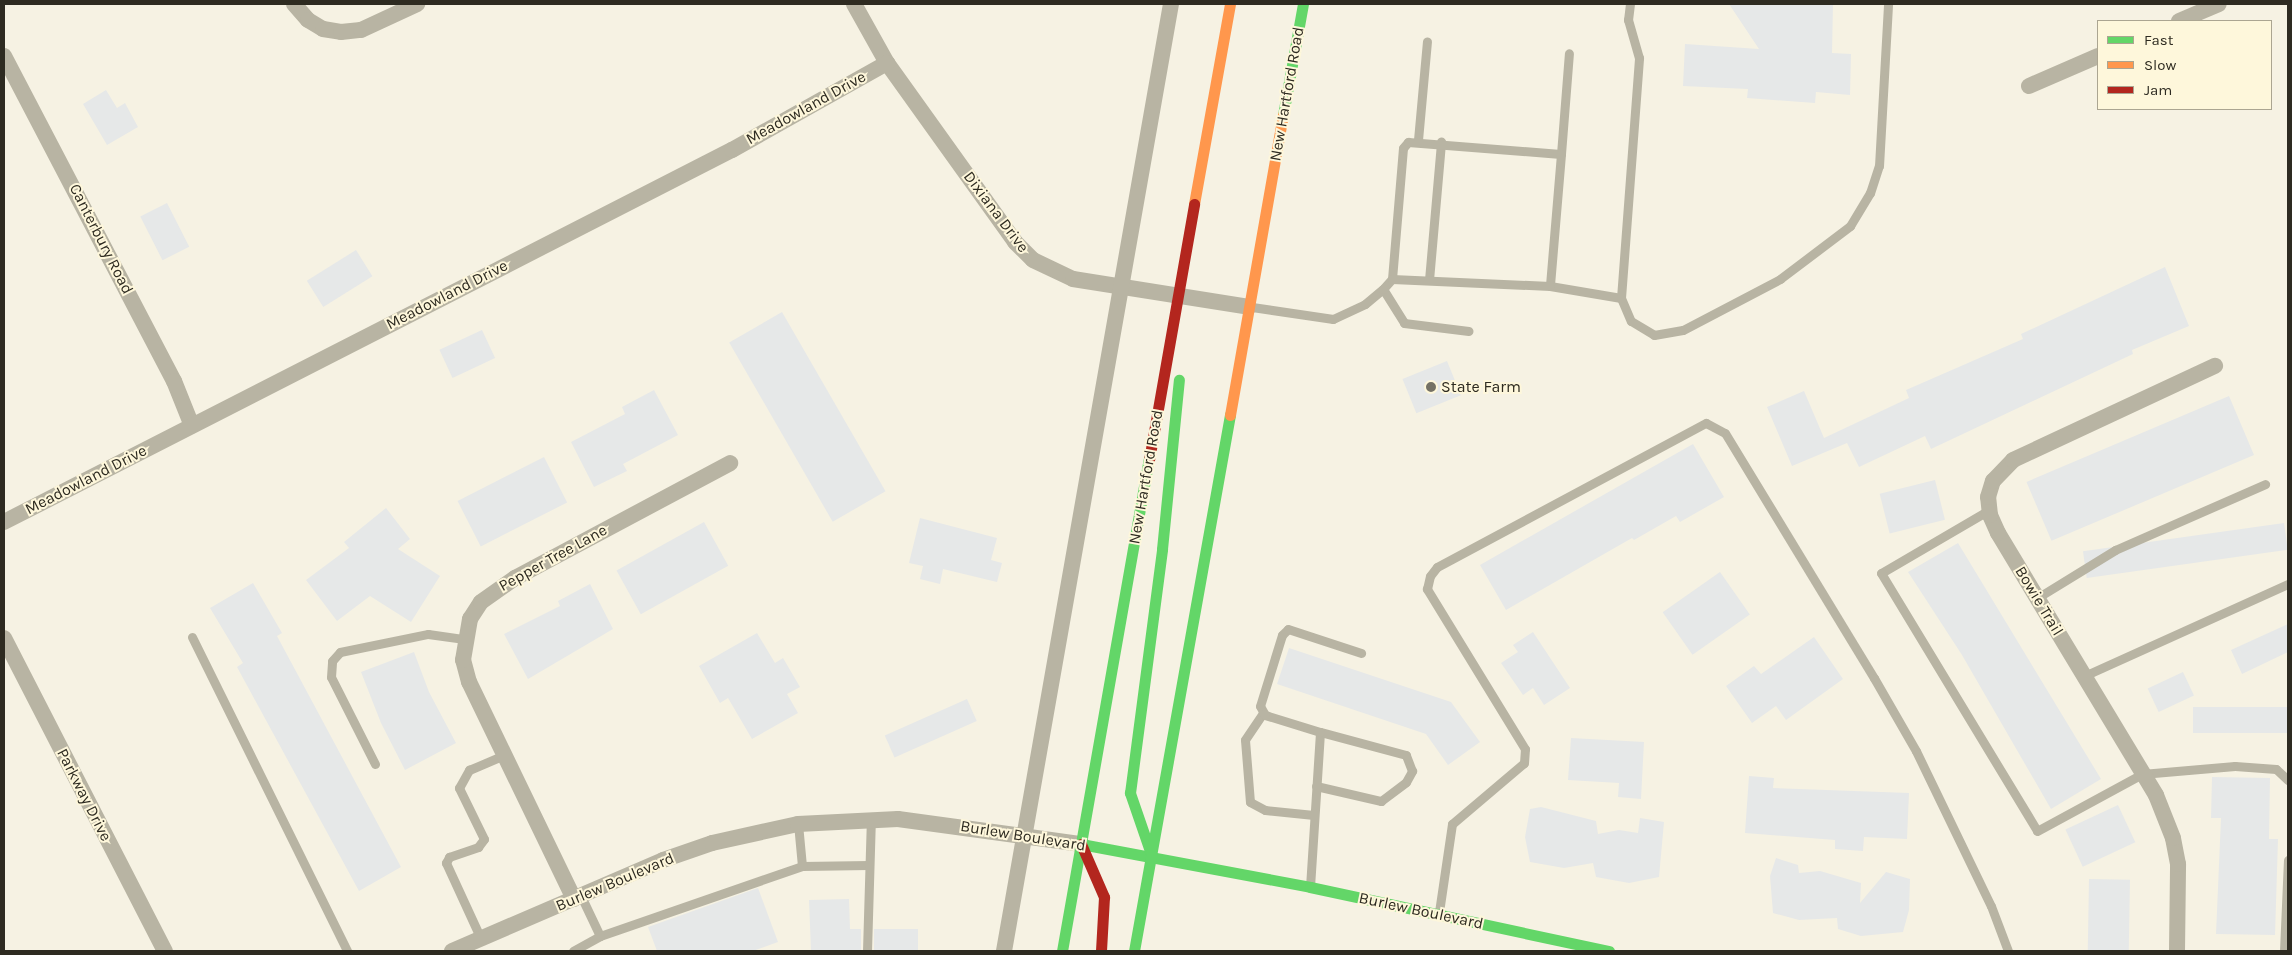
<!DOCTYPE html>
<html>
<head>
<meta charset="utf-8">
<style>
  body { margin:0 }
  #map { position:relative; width:2292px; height:955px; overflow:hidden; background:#f6f2e3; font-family:Karla,sans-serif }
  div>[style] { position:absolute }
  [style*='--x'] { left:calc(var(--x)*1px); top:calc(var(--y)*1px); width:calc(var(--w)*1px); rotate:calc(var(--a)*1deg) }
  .building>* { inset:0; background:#e6e8e8; transform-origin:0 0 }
  .lane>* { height:9px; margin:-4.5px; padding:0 4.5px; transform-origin:4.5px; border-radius:4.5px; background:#b8b4a3 }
  .street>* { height:16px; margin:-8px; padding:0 8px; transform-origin:8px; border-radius:8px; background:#b8b4a3 }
  .fast>* { height:11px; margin:-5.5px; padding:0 5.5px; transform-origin:5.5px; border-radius:5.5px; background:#63d668 }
  .slow>* { height:11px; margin:-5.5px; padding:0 5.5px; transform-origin:5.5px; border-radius:5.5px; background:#ff974d }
  .jam>* { height:11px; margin:-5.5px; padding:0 5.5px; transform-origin:5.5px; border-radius:5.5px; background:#b3261e }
  .dots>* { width:14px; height:14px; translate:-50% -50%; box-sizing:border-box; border:2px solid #fef7db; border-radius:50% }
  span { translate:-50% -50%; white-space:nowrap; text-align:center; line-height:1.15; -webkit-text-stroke:4px #fef7db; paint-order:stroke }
  .street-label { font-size:16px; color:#2e2b21 }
  .poi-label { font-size:16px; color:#2e2b21 }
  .left { translate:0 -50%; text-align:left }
  .frame { position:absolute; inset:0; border:5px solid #2e2b21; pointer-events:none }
  .legend { position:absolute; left:2097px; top:20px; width:175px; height:90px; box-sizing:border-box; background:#fef7db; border:1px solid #aba591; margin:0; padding:6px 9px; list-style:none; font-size:15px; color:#2e2b21 }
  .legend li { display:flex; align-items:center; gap:10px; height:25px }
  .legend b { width:25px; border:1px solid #aba591 }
</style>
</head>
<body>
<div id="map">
  <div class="building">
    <i style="clip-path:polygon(1729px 4px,1833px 4px,1832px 53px,1851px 54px,1850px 95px,1816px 92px,1815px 103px,1747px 98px,1748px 89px,1683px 86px,1685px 44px,1759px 49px)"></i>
    <i style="clip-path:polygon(106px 90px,117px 108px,125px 103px,138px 127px,107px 145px,83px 104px)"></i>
    <i style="left:167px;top:203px;width:49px;height:30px;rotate:63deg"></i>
    <i style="left:356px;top:250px;width:31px;height:58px;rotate:58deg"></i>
    <i style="clip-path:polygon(2165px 267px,2189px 326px,2132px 350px,2133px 354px,1931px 449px,1925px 436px,1859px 467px,1847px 443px,1792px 466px,1767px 407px,1804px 391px,1824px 438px,1909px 398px,1906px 390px,2023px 339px,2021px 334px)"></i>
    <i style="left:782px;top:312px;width:207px;height:61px;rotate:60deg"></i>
    <i style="left:482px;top:330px;width:31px;height:47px;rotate:65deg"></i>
    <i style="left:1447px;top:361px;width:37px;height:48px;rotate:68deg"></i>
    <i style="clip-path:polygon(654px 390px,678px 435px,623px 464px,627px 471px,594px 487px,571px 442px,625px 414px,622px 407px)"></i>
    <i style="left:2229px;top:396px;width:64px;height:220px;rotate:67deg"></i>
    <i style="clip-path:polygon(1693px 444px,1724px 497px,1680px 522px,1676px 516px,1634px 540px,1632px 538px,1506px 610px,1480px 565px)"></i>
    <i style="left:544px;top:457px;width:51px;height:97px;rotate:63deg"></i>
    <i style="left:1935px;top:480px;width:41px;height:57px;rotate:76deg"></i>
    <i style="clip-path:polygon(386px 508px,410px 539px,398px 549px,440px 576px,411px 622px,370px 596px,337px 621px,306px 580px,349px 548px,344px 542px)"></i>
    <i style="clip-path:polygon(920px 518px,997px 538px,991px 560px,1002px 563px,997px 582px,943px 569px,940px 584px,920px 579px,923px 566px,909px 563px)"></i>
    <i style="left:704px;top:522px;width:50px;height:100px;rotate:61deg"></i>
    <i style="left:2284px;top:523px;width:27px;height:203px;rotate:82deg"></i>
    <i style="clip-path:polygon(1958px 543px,2101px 779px,2051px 809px,1962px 655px,1908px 572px)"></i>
    <i style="left:1720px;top:572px;width:52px;height:70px;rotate:55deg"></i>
    <i style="clip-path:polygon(253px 583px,282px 633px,277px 636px,401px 867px,359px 891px,237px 667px,243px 663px,210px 608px)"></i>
    <i style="clip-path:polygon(590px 584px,613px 629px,528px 679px,504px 634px,560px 606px,558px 601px)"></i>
    <i style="clip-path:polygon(2288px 624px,2288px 652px,2242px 674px,2231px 650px)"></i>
    <i style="clip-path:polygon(1533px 632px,1570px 688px,1544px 705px,1533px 688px,1523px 695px,1501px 663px,1518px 652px,1513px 645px)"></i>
    <i style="clip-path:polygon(757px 633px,775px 663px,783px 658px,800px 687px,787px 694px,798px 713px,752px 739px,728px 698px,720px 703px,699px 666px)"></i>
    <i style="clip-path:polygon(1814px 637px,1843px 679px,1786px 720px,1776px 706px,1752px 723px,1726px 686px,1754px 666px,1761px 674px)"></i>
    <i style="clip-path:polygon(1289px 648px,1451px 702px,1480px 742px,1448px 765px,1426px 734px,1277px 684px)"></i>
    <i style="clip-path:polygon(414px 652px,429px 692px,456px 743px,405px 770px,381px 723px,361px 672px)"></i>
    <i style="left:2183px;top:672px;width:26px;height:39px;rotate:65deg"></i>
    <i style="left:967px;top:699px;width:24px;height:90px;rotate:66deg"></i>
    <i style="left:2193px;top:707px;width:95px;height:26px"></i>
    <i style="clip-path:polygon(1571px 738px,1644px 742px,1641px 799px,1618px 797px,1619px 783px,1568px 780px)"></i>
    <i style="clip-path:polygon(1749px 776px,1774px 778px,1773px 788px,1909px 793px,1907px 839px,1864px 837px,1863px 851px,1835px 849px,1835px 840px,1745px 833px)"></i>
    <i style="clip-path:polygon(2212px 777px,2270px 778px,2269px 839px,2278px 839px,2275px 935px,2216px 934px,2221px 818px,2211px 818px)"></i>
    <i style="left:2118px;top:805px;width:41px;height:58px;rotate:65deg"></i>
    <i style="clip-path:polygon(1541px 807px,1596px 821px,1598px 834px,1619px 830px,1638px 833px,1640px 818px,1664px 822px,1659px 877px,1629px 883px,1596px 877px,1593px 863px,1564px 868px,1530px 862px,1525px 837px,1530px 809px)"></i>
    <i style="clip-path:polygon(1776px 858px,1798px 865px,1799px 873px,1820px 871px,1861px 883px,1860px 903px,1886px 872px,1910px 879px,1909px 910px,1903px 932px,1861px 936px,1838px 929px,1837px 918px,1799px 920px,1773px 913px,1770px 876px)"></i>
    <i style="left:2089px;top:879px;width:41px;height:72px;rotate:1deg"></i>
    <i style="clip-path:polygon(758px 888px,778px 942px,753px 951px,657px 951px,648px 927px)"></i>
    <i style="clip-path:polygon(849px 899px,850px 929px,861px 929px,861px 951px,811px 951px,809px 900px)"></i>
    <i style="left:874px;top:929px;width:44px;height:22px"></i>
  </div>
  <div class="lane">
    <i style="--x:1418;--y:140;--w:99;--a:-84.8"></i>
    <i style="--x:1561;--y:154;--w:101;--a:-85.5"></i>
    <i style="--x:1429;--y:280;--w:139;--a:-85"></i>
    <i style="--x:1550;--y:286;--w:72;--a:9.6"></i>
    <i style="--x:1621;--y:298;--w:25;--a:67"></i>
    <i style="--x:1631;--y:321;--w:27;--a:31"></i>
    <i style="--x:1654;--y:335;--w:29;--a:-10"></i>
    <i style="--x:1683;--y:330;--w:110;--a:-27.7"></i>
    <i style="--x:1780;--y:279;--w:88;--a:-37.1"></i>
    <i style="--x:1850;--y:226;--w:39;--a:-59"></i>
    <i style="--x:1870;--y:193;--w:28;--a:-72"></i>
    <i style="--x:1879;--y:166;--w:162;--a:-86.8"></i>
    <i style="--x:1383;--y:289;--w:40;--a:58"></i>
    <i style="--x:1404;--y:323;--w:65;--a:7"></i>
    <i style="--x:1621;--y:298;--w:241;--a:-85.7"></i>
    <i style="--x:1639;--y:58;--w:40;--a:-106"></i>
    <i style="--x:1628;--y:20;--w:16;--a:-83"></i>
    <i style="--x:1252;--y:307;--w:82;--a:8.4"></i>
    <i style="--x:1333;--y:319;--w:35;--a:-25"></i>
    <i style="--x:1365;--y:304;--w:23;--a:-40"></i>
    <i style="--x:1383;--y:289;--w:13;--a:-48"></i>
    <i style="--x:1392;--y:279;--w:131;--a:-85.2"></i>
    <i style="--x:1403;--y:148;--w:8;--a:-50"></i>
    <i style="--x:1408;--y:142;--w:153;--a:4.5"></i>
    <i style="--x:1561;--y:154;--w:132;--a:94.8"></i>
    <i style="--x:1550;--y:286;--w:158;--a:-177.5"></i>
    <i style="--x:1989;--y:510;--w:125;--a:149.7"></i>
    <i style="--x:1881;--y:573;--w:301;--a:58.8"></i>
    <i style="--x:2037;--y:831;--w:119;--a:-28.5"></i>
    <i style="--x:2142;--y:774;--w:93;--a:-4.9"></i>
    <i style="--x:2235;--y:766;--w:41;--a:4.2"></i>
    <i style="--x:2276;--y:769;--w:16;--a:43"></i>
    <i style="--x:2037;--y:598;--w:92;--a:-31.6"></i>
    <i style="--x:2115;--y:550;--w:164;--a:-23.7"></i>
    <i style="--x:192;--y:637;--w:350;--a:63.7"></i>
    <i style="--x:2084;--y:676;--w:224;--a:-24.3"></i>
    <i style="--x:1263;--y:713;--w:32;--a:124"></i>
    <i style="--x:1245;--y:740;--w:62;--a:85.4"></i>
    <i style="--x:1250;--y:802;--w:17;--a:28"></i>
    <i style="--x:1265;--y:810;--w:49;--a:5.8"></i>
    <i style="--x:375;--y:764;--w:97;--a:-116.8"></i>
    <i style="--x:331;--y:677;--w:16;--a:-86"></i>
    <i style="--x:332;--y:661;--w:12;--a:-48"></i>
    <i style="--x:340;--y:652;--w:90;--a:-11.6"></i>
    <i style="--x:428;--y:634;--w:35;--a:8"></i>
    <i style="--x:1316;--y:786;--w:67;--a:13"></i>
    <i style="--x:1381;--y:801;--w:31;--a:-37"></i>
    <i style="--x:1406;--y:782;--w:13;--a:-61"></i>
    <i style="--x:1412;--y:771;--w:17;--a:-111"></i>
    <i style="--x:1406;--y:755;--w:89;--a:-165"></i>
    <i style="--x:802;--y:866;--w:67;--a:-0.9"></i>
    <i style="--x:1310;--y:887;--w:155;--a:-86.3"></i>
    <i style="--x:1320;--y:732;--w:58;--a:-162.8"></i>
    <i style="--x:1265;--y:715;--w:10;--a:-119"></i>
    <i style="--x:1260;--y:706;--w:74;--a:-72.8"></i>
    <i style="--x:1282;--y:635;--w:8;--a:-45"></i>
    <i style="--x:1288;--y:629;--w:77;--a:18.2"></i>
    <i style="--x:1439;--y:912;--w:89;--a:-81.6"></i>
    <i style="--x:1452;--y:824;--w:94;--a:-40.3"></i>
    <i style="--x:1524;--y:763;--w:14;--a:-86"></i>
    <i style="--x:1525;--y:749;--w:188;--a:-121.5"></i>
    <i style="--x:1427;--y:589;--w:13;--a:-77"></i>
    <i style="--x:1430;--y:576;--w:11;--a:-52"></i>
    <i style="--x:1437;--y:567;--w:305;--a:-28.2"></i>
    <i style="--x:1706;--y:423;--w:21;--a:28"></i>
    <i style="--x:1725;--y:433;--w:287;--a:58.7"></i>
    <i style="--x:1874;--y:678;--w:84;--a:60.1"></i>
    <i style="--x:1916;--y:751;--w:172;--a:64.2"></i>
    <i style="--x:1991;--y:906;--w:48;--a:69.3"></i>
    <i style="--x:600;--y:936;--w:214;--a:-19.1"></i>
    <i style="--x:802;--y:866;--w:42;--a:-95.4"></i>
    <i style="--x:481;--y:939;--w:84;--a:-114.7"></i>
    <i style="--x:446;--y:863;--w:7;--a:-63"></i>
    <i style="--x:449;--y:857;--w:31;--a:-19"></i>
    <i style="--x:478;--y:847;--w:10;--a:-53"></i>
    <i style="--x:484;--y:839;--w:57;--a:-116.1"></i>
    <i style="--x:459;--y:788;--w:21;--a:-61"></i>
    <i style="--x:469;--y:770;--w:39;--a:-23"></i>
    <i style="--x:573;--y:951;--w:31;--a:-29"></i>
    <i style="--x:600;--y:936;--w:44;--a:-115.4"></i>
    <i style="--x:867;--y:951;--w:133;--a:-88.3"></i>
    <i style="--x:2284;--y:951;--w:91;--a:-87.5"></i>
  </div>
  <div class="street">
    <i style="--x:294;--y:4;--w:21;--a:49"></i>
    <i style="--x:308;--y:20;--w:17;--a:31"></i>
    <i style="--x:323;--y:29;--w:18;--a:9"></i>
    <i style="--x:341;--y:32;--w:20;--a:-6"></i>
    <i style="--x:361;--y:30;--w:62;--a:-24.9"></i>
    <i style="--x:854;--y:4;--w:68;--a:60.8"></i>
    <i style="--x:887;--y:63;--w:220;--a:54.4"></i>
    <i style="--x:1015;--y:242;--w:25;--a:45"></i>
    <i style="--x:1033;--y:260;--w:44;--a:25.4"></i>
    <i style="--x:1073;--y:279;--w:178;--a:9"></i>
    <i style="--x:2179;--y:21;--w:43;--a:-23"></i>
    <i style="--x:4;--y:56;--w:367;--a:62.4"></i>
    <i style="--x:174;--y:381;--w:48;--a:68.2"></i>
    <i style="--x:2029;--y:86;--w:75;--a:-23.5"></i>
    <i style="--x:4;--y:522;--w:818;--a:-27.07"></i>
    <i style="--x:732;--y:150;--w:178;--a:-29.3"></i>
    <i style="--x:4;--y:638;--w:352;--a:62.8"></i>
    <i style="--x:574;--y:899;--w:241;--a:-115.8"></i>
    <i style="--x:469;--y:682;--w:23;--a:-105"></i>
    <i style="--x:463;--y:660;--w:42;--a:-80.3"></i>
    <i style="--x:470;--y:619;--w:20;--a:-57"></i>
    <i style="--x:481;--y:602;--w:42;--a:-35.2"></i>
    <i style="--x:515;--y:578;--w:244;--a:-28.1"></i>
    <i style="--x:452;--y:951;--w:230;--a:-23.3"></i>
    <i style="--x:663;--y:860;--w:52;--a:-19.1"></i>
    <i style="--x:712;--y:843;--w:88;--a:-12.5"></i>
    <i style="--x:798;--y:824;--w:100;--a:-2.9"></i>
    <i style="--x:898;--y:819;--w:185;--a:7.8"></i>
    <i style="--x:1004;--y:951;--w:962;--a:-80"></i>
    <i style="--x:2177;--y:951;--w:87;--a:-89.3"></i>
    <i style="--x:2178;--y:864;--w:26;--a:-101"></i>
    <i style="--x:2173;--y:838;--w:46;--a:-111.6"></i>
    <i style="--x:2156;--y:795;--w:306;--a:-121.1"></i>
    <i style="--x:1998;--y:533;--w:20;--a:-114"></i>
    <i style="--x:1990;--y:515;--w:18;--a:-96"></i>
    <i style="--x:1988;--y:497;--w:17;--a:-73"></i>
    <i style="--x:1993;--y:481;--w:29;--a:-46"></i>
    <i style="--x:2013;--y:460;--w:223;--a:-25"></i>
  </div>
  <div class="fast">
    <i style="--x:1283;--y:115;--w:113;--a:-79.8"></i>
    <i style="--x:1081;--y:844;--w:233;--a:10.6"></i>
    <i style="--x:1310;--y:887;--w:306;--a:12.1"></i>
    <i style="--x:1151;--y:854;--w:65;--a:-109"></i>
    <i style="--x:1130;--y:793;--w:246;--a:-82.5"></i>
    <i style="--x:1162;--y:549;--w:170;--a:-84.3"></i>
    <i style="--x:1062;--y:951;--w:499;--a:-80"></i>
    <i style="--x:1134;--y:951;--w:545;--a:-79.85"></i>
  </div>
  <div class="slow">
    <i style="--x:1194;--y:204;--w:203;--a:-79.8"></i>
    <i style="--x:1230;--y:415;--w:305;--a:-80"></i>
  </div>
  <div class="jam">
    <i style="--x:1149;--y:460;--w:260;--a:-80"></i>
    <i style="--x:1081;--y:844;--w:58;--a:66.5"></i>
    <i style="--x:1104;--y:897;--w:54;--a:93.2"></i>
  </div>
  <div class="dots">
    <i style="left:1431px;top:387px;background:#747165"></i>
  </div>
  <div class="street-label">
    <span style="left:1287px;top:94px;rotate:-80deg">New Hartford Road</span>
    <span style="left:806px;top:108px;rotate:-29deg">Meadowland Drive</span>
    <span style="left:996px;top:212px;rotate:53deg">Dixiana Drive</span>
    <span style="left:101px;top:239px;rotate:63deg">Canterbury Road</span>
    <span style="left:447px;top:295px;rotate:-27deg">Meadowland Drive</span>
    <span style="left:1146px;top:477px;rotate:-80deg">New Hartford Road</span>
    <span style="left:86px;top:480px;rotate:-27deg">Meadowland Drive</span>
    <span style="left:553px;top:558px;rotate:-29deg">Pepper Tree Lane</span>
    <span style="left:2039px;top:601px;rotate:59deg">Bowie Trail</span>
    <span style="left:84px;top:795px;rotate:63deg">Parkway Drive</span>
    <span style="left:1023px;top:836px;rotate:9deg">Burlew Boulevard</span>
    <span style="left:615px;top:882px;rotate:-23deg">Burlew Boulevard</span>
    <span style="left:1421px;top:911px;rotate:12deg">Burlew Boulevard</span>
  </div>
  <div class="poi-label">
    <span class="left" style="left:1441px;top:387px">State Farm</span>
  </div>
  <div class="frame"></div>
  <ul class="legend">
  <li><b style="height:6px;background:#63d668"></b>Fast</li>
  <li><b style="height:6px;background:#ff974d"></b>Slow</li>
  <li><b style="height:6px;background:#b3261e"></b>Jam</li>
  </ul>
</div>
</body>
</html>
